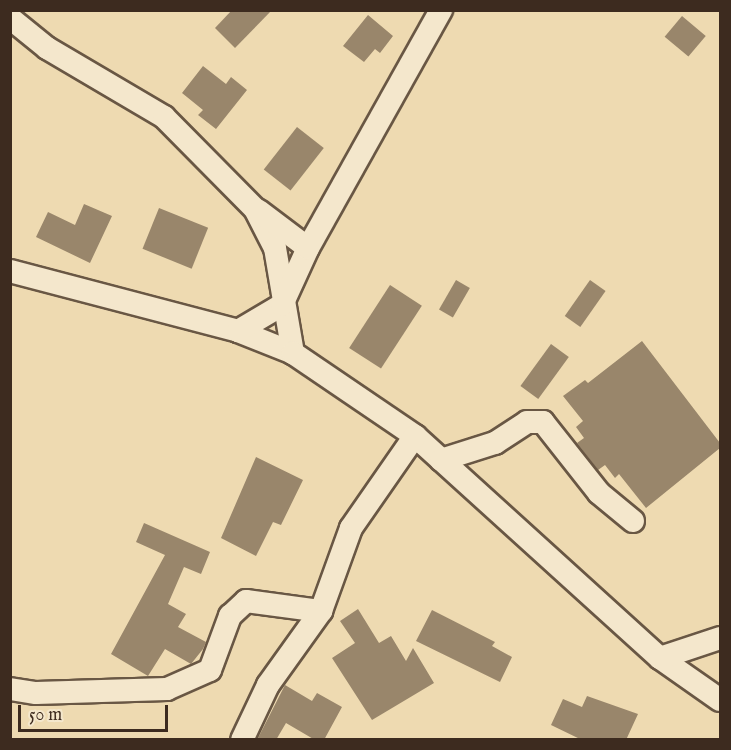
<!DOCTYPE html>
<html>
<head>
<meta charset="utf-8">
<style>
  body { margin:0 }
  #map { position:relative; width:731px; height:750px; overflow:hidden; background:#eedab1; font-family:"IM FELL English",serif }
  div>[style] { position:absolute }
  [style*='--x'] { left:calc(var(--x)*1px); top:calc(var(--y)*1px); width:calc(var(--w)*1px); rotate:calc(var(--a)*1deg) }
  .building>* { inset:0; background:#99866b; transform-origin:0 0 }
  .roads { filter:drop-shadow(2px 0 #695744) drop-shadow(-2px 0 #695744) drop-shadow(0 2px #695744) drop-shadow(0 -2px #695744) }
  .minor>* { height:22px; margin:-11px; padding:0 11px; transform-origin:11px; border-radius:11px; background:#f4e7cc }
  span { translate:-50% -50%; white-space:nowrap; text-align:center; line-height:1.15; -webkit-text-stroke:4.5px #f4e7cc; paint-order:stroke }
  .frame { position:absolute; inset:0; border:12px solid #3d2b1f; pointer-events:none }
  .scale { position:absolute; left:18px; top:705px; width:150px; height:27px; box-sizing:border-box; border:3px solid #3d2b1f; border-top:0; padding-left:8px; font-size:18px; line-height:21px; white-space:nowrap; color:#3d2b1f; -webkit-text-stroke:4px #f4e7cc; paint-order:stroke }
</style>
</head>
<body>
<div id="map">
  <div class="building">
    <i style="clip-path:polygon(232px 10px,272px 10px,235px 48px,215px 28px)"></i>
    <i style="clip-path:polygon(368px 15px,393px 36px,380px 53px,375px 49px,364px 62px,343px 46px)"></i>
    <i style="left:682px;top:16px;width:31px;height:27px;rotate:40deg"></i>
    <i style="clip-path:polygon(203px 66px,226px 84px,231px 77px,247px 90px,216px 129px,198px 115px,203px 110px,182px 93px)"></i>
    <i style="left:297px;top:127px;width:34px;height:54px;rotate:38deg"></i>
    <i style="clip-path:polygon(84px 204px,112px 216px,90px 263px,36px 237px,48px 212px,75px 225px)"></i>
    <i style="left:159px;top:208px;width:53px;height:44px;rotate:22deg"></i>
    <i style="left:456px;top:280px;width:16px;height:34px;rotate:30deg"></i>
    <i style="left:590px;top:280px;width:19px;height:44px;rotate:35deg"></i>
    <i style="left:390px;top:285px;width:38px;height:75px;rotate:33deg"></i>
    <i style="clip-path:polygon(642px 341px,720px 443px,720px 448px,646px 508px,619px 474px,615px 478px,605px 465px,598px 470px,577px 443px,584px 438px,576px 427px,583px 421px,563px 396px,585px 380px,588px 383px)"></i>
    <i style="left:551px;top:344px;width:22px;height:52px;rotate:36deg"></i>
    <i style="clip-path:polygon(256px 457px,303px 480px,281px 525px,273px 522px,256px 556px,221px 538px)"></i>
    <i style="clip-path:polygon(144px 523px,210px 552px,201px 574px,184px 567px,168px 604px,186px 614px,178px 627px,206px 642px,203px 649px,191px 664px,165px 649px,148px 676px,111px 654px,165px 555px,136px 542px)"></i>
    <i style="clip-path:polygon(358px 609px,379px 643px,391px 636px,406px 661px,413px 648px,434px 683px,372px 720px,332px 658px,355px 643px,340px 621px)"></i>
    <i style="clip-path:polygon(432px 610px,495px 642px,492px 646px,512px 657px,500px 682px,416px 641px)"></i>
    <i style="clip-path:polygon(285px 685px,312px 701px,317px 693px,342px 707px,324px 740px,315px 740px,286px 723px,276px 740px,257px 740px)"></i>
    <i style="clip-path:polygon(587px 696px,638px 714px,626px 740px,582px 740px,551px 725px,563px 699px,582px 707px)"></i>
  </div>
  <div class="roads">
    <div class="minor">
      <i style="--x:10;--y:18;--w:48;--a:39"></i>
      <i style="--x:47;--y:48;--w:136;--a:30.5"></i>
      <i style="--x:164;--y:117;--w:129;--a:45.3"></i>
      <i style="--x:255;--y:209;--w:44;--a:62.9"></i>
      <i style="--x:275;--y:248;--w:107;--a:80.3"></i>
      <i style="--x:259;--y:211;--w:61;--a:37.1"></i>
      <i style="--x:10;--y:271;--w:236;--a:14.7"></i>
      <i style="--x:238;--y:331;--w:59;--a:21.8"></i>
      <i style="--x:293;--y:353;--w:148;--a:34.2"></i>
      <i style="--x:415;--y:436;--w:331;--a:42.2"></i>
      <i style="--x:660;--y:658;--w:73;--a:35"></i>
      <i style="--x:238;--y:331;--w:51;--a:-30.6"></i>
      <i style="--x:282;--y:305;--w:63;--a:-65.5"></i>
      <i style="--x:308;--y:248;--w:273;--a:-60.8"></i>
      <i style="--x:441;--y:460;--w:57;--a:-17.5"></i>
      <i style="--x:495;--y:443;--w:38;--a:-33"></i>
      <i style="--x:527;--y:422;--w:16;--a:0"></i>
      <i style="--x:543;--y:422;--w:90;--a:51.7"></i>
      <i style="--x:599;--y:493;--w:44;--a:39.5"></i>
      <i style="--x:660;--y:658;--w:63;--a:-18.4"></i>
      <i style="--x:10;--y:689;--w:26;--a:9"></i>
      <i style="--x:36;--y:693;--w:131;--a:-1.7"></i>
      <i style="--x:167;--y:689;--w:47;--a:-23.8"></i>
      <i style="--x:210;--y:670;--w:58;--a:-69.7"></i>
      <i style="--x:230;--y:616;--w:22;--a:-43"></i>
      <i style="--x:246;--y:601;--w:76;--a:7.6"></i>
      <i style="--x:242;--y:740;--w:61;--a:-64.7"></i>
      <i style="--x:268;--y:685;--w:91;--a:-54.4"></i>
      <i style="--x:321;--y:611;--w:88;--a:-70.1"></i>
      <i style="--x:351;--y:528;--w:112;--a:-55.2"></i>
    </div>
  </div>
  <div class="frame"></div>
  <div class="scale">50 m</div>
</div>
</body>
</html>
